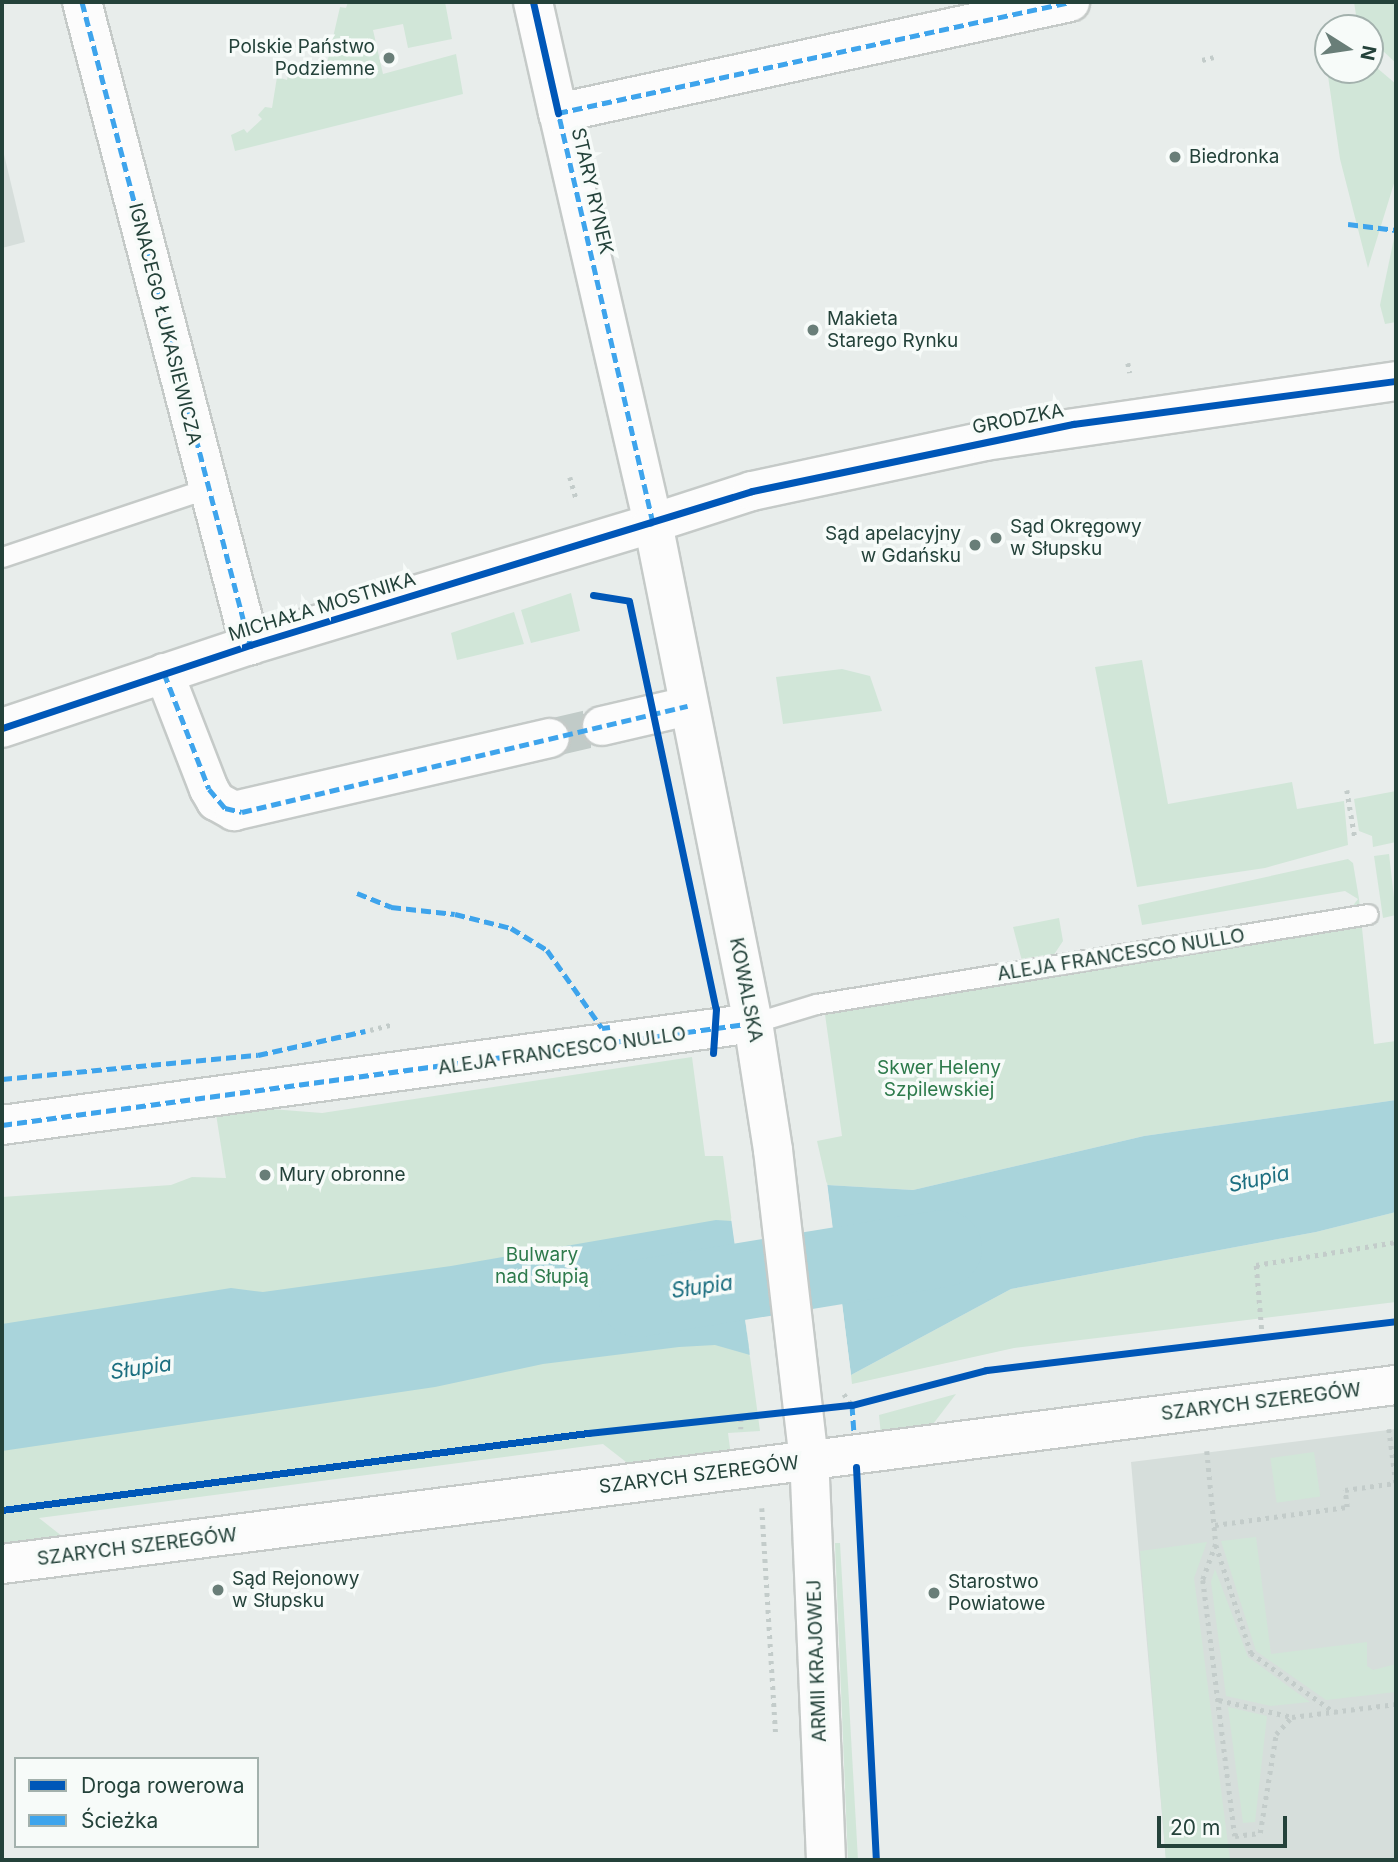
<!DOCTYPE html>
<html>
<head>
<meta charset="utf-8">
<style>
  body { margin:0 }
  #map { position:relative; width:1398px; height:1862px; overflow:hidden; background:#e8edeb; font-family:Inter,sans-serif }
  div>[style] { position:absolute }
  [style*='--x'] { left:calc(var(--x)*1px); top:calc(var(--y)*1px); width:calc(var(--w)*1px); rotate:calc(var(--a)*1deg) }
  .built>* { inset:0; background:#d6dedb }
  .green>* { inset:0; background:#d1e6d8; transform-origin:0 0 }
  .water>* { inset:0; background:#a9d4db }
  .pier>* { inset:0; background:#e8edeb }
  .river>* { height:77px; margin:-38.5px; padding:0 38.5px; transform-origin:38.5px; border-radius:38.5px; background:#a9d4db }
  .street-tunnel>* { height:38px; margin-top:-19px; transform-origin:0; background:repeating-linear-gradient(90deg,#c1cbc8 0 38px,transparent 0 57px) }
  .path>* { height:4.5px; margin-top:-2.25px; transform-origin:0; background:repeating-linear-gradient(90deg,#c3ccca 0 3.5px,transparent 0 8.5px) }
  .roads { filter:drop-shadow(2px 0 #c5cac8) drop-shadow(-2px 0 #c5cac8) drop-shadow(0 2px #c5cac8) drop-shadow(0 -2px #c5cac8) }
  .lane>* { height:19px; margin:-9.5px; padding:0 9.5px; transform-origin:9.5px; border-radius:9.5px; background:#fcfcfc }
  .street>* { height:38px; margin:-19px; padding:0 19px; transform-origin:19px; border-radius:19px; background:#fcfcfc }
  .secondary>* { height:38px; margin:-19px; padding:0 19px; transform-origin:19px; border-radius:19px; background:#fcfcfc }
  .quiet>* { height:5px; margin-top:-2.5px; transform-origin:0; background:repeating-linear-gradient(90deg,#3ea4ec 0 10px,transparent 0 15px) }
  .cycleway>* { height:7px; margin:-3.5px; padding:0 3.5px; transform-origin:3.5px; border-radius:3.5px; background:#0057b8 }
  .dots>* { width:19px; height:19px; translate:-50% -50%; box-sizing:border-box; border:4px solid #f7fbf9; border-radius:50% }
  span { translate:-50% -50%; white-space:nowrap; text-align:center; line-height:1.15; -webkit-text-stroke:7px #f7fbf9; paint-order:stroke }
  .poi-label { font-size:19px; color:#24423a }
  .right { translate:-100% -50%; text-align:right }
  .left { translate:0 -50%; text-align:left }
  .street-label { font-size:19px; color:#24423a }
  .park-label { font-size:19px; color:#2d7a4b }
  .water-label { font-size:21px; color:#1c6f80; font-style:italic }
  .frame { position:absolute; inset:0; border:4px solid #24423a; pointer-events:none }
  .legend { position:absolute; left:14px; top:1757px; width:245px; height:91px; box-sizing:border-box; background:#f7fbf9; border:2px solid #a3b1ad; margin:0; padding:9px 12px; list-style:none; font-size:21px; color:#24423a }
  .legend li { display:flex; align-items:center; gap:14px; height:35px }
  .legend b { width:35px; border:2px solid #a3b1ad }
  .north { position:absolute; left:1314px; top:14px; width:70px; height:70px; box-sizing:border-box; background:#f7fbf9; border:2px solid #a3b1ad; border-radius:50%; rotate:102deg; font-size:19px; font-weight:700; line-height:28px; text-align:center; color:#24423a }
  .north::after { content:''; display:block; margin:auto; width:24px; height:32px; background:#697e78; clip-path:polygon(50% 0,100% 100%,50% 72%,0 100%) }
  .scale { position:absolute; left:1157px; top:1816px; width:130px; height:32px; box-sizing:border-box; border:4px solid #24423a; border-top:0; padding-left:9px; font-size:21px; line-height:24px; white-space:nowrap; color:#24423a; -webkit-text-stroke:5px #f7fbf9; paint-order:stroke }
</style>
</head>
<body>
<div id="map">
  <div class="built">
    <i style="clip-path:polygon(2px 146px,25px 242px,2px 248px)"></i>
    <i style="clip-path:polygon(1396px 1429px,1396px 1860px,1166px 1860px,1131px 1462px)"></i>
  </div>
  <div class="green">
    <i style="clip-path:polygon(348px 2px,445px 2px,452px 39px,408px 48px,403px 24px,373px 30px,383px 74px,456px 54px,463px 94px,235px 151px,231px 135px,244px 129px,247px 133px,262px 119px,258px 115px,265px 107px,272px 108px,277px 77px,287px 80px,290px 65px,325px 72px,340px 7px,346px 8px)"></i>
    <i style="clip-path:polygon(1354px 2px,1396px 2px,1396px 63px,1370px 39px,1370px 28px,1358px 28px)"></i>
    <i style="clip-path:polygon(1370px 62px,1396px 84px,1396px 177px,1368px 268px,1340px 159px,1328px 76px,1329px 70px,1370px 70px)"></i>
    <i style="clip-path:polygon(1396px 229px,1396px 322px,1385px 324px,1380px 305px)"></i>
    <i style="clip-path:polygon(571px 593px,580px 631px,531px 643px,521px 610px)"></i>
    <i style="clip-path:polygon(514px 612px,524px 644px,457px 660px,451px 633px)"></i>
    <i style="clip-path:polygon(1142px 660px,1168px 804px,1292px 782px,1297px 809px,1344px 801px,1348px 845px,1265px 868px,1137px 887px,1095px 667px)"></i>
    <i style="clip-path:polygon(842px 669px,870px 676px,882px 711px,783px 724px,776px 677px)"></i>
    <i style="clip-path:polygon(1396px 791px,1396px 842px,1373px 847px,1372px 836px,1359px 831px,1354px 799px)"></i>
    <i style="clip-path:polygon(1389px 854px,1396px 915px,1383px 918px,1374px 856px)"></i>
    <i style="clip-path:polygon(1348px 859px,1353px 863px,1359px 899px,1374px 1044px,1396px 1041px,1396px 1100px,1144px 1136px,913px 1190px,827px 1185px,817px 1141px,842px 1136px,822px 993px,1022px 961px,1013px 927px,1059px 918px,1063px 941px,1053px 956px,1352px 907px,1358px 899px,1345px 891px,1142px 925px,1138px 905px)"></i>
    <i style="clip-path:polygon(692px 1057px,705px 1156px,723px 1156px,760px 1431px,728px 1433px,731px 1456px,635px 1469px,603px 1444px,39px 1518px,72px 1544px,2px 1553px,2px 1197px,171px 1185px,192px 1177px,226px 1178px,216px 1114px,271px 1109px,322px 1113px)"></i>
    <i style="clip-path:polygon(1396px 1212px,1396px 1302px,1014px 1348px,852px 1384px,851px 1375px,1011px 1289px,1316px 1232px)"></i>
    <i style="clip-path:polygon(956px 1394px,930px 1428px,881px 1435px,879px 1415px)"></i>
    <i style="left:1314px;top:1452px;width:45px;height:44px;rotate:82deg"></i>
    <i style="clip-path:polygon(1256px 1537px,1271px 1654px,1367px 1642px,1367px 1666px,1373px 1670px,1396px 1664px,1396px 1692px,1326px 1700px,1256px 1651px,1221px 1541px)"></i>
    <i style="clip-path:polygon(1207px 1542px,1194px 1578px,1230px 1860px,1166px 1860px,1140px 1551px)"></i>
    <i style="clip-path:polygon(835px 1543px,840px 1543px,858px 1860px,848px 1860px)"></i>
    <i style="clip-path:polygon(1215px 1569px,1248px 1657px,1310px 1702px,1271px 1706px,1226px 1696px,1211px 1582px)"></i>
    <i style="clip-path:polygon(1228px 1707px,1267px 1716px,1255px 1822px,1243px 1823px)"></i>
  </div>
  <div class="water">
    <i style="clip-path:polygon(1396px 1100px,1396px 1212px,1316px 1232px,1011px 1289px,851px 1375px,827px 1185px,913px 1190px,1144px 1136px)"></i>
    <i style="clip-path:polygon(716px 1220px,732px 1221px,750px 1355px,715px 1345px,679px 1347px,543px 1364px,435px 1387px,2px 1451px,2px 1324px,231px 1288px,263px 1292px,451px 1266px)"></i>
  </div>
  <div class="pier">
    <i style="clip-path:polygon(827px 1182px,851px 1375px,851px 1379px,824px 1186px)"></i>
    <i style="clip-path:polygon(731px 1218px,735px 1221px,750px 1358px,750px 1355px)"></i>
  </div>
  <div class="river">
    <i style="--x:637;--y:1298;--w:310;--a:-9.3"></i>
  </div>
  <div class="street-tunnel">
    <i style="--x:550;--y:738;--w:53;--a:-13"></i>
  </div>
  <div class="path">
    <i style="--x:1202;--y:60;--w:12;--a:-14"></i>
    <i style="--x:1128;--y:363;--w:10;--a:79"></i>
    <i style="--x:570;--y:477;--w:22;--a:74"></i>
    <i style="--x:1347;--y:790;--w:49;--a:80.5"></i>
    <i style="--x:370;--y:1030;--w:25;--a:-14"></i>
    <i style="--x:1262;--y:1337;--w:72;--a:-94.8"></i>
    <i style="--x:1256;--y:1265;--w:142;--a:-9.3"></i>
    <i style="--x:844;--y:1394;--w:14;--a:54"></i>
    <i style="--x:741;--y:1418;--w:11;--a:90"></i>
    <i style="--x:1389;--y:1429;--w:54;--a:82.6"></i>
    <i style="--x:1207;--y:1451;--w:93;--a:84.5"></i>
    <i style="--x:1216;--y:1544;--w:38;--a:110"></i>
    <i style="--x:1203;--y:1580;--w:258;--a:82.9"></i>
    <i style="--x:1235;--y:1836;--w:25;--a:-7"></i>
    <i style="--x:1260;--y:1833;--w:100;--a:-80.8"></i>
    <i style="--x:1276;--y:1734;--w:23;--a:-47"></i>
    <i style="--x:1292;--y:1717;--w:105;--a:-7.1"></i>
    <i style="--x:762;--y:1508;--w:229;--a:86.5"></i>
    <i style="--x:1215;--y:1525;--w:133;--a:-7.8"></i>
    <i style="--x:1347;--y:1507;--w:17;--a:-97"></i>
    <i style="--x:1345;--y:1490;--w:51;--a:-7.8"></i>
    <i style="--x:1216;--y:1545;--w:114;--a:72"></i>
    <i style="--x:1251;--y:1653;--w:102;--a:35.4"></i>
    <i style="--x:1219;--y:1700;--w:75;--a:13.1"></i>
  </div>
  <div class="roads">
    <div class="lane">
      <i style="--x:2;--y:557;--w:217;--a:-18.5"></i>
      <i style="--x:753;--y:1023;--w:66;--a:-16.8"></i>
      <i style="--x:816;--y:1004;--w:559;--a:-9.26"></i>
    </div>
    <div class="street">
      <i style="--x:82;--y:2;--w:665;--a:75.36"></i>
      <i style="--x:533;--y:2;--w:114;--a:77.3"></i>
      <i style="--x:164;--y:673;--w:124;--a:68.8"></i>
      <i style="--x:209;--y:789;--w:14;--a:60"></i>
      <i style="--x:216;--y:801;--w:21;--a:29"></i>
      <i style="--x:234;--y:811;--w:324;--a:-13"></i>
      <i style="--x:602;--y:726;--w:88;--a:-13.1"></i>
      <i style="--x:2;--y:728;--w:262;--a:-18.5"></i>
      <i style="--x:250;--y:645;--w:421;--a:-16.8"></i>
      <i style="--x:653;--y:523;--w:421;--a:-103"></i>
      <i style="--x:558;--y:113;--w:524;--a:-12.23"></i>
      <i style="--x:2;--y:1125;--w:758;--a:-7.73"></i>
      <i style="--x:2;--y:1564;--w:1405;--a:-7.32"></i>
    </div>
    <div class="secondary">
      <i style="--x:826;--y:1860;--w:399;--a:-92.4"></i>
      <i style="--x:809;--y:1461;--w:313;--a:-96.6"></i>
      <i style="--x:773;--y:1150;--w:129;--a:-98.9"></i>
      <i style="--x:753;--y:1023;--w:510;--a:-101.31"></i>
      <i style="--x:653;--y:523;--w:104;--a:-17.9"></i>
      <i style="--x:752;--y:491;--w:238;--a:-12.1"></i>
      <i style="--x:985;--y:441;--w:415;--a:-8.3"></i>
    </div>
  </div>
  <div class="quiet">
    <i style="--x:82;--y:2;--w:665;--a:75.36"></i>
    <i style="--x:1348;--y:224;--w:48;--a:7.1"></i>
    <i style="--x:649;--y:524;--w:4;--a:-14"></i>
    <i style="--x:653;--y:523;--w:421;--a:-103"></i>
    <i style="--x:558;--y:113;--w:524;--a:-12.23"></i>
    <i style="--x:164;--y:673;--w:124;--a:68.8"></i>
    <i style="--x:209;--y:789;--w:25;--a:50"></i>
    <i style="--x:225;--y:808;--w:17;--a:13"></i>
    <i style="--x:242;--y:812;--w:458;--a:-13.4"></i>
    <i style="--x:357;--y:893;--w:37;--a:22"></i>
    <i style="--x:391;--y:907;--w:64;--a:6.2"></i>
    <i style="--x:455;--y:914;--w:58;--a:14"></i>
    <i style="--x:511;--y:928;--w:42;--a:31.4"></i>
    <i style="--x:547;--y:950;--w:95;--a:54.8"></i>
    <i style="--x:602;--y:1028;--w:8;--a:-7"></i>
    <i style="--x:2;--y:1079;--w:257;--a:-5.4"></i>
    <i style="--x:258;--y:1055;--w:110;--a:-12.6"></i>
    <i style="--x:2;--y:1125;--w:758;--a:-7.73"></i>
    <i style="--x:852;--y:1405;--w:29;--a:86"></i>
  </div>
  <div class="cycleway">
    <i style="--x:533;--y:2;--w:114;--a:77.3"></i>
    <i style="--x:593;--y:595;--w:36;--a:9"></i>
    <i style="--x:629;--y:601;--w:417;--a:78"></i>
    <i style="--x:716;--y:1009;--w:44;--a:93.9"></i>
    <i style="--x:2;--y:728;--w:262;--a:-18.5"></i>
    <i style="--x:250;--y:645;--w:525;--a:-17.05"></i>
    <i style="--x:752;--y:491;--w:328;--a:-11.8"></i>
    <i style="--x:1073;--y:424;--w:326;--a:-7.6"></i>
    <i style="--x:856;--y:1467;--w:394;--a:87.1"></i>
    <i style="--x:2;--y:1510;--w:591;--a:-7.49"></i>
    <i style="--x:588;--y:1433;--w:265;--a:-6.1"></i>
    <i style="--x:852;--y:1405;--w:138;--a:-14.6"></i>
    <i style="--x:986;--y:1370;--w:413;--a:-6.8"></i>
  </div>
  <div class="dots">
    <i style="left:389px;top:58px;background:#697e78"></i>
    <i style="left:1175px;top:157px;background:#697e78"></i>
    <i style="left:813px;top:330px;background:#697e78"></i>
    <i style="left:996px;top:538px;background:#697e78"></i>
    <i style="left:975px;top:545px;background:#697e78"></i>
    <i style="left:265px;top:1175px;background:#697e78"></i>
    <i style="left:218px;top:1590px;background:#697e78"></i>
    <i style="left:934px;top:1593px;background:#697e78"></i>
  </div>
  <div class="poi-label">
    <span class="right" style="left:375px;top:58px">Polskie Państwo<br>Podziemne</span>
    <span class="left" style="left:1189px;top:157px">Biedronka</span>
    <span class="left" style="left:827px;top:330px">Makieta<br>Starego Rynku</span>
    <span class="left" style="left:1010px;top:538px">Sąd Okręgowy<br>w Słupsku</span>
    <span class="right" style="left:961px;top:545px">Sąd apelacyjny<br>w Gdańsku</span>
    <span class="left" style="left:279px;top:1175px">Mury obronne</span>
    <span class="left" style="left:232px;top:1590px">Sąd Rejonowy<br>w Słupsku</span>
    <span class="left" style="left:948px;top:1593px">Starostwo<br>Powiatowe</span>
  </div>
  <div class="street-label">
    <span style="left:592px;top:191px;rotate:77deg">STARY RYNEK</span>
    <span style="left:165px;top:324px;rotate:76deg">IGNACEGO ŁUKASIEWICZA</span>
    <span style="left:1018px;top:419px;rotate:-11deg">GRODZKA</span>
    <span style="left:322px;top:607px;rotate:-17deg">MICHAŁA MOSTNIKA</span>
    <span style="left:1121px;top:955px;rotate:-9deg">ALEJA FRANCESCO NULLO</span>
    <span style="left:746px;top:990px;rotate:79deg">KOWALSKA</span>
    <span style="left:562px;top:1051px;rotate:-8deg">ALEJA FRANCESCO NULLO</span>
    <span style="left:1261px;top:1402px;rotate:-7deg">SZARYCH SZEREGÓW</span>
    <span style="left:699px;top:1475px;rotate:-7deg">SZARYCH SZEREGÓW</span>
    <span style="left:137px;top:1547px;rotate:-7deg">SZARYCH SZEREGÓW</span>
    <span style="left:817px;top:1661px;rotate:-92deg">ARMII KRAJOWEJ</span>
  </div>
  <div class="park-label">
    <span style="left:939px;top:1079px">Skwer Heleny<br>Szpilewskiej</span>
    <span style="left:542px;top:1266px">Bulwary<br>nad Słupią</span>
  </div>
  <div class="water-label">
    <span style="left:1259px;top:1179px;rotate:-12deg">Słupia</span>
    <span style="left:702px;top:1287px;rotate:-8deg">Słupia</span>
    <span style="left:141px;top:1368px;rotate:-8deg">Słupia</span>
  </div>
  <div class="frame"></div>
  <ul class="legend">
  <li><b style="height:9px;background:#0057b8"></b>Droga rowerowa</li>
  <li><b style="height:9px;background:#3ea4ec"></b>Ścieżka</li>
  </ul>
  <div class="north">N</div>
  <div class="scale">20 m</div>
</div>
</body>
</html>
